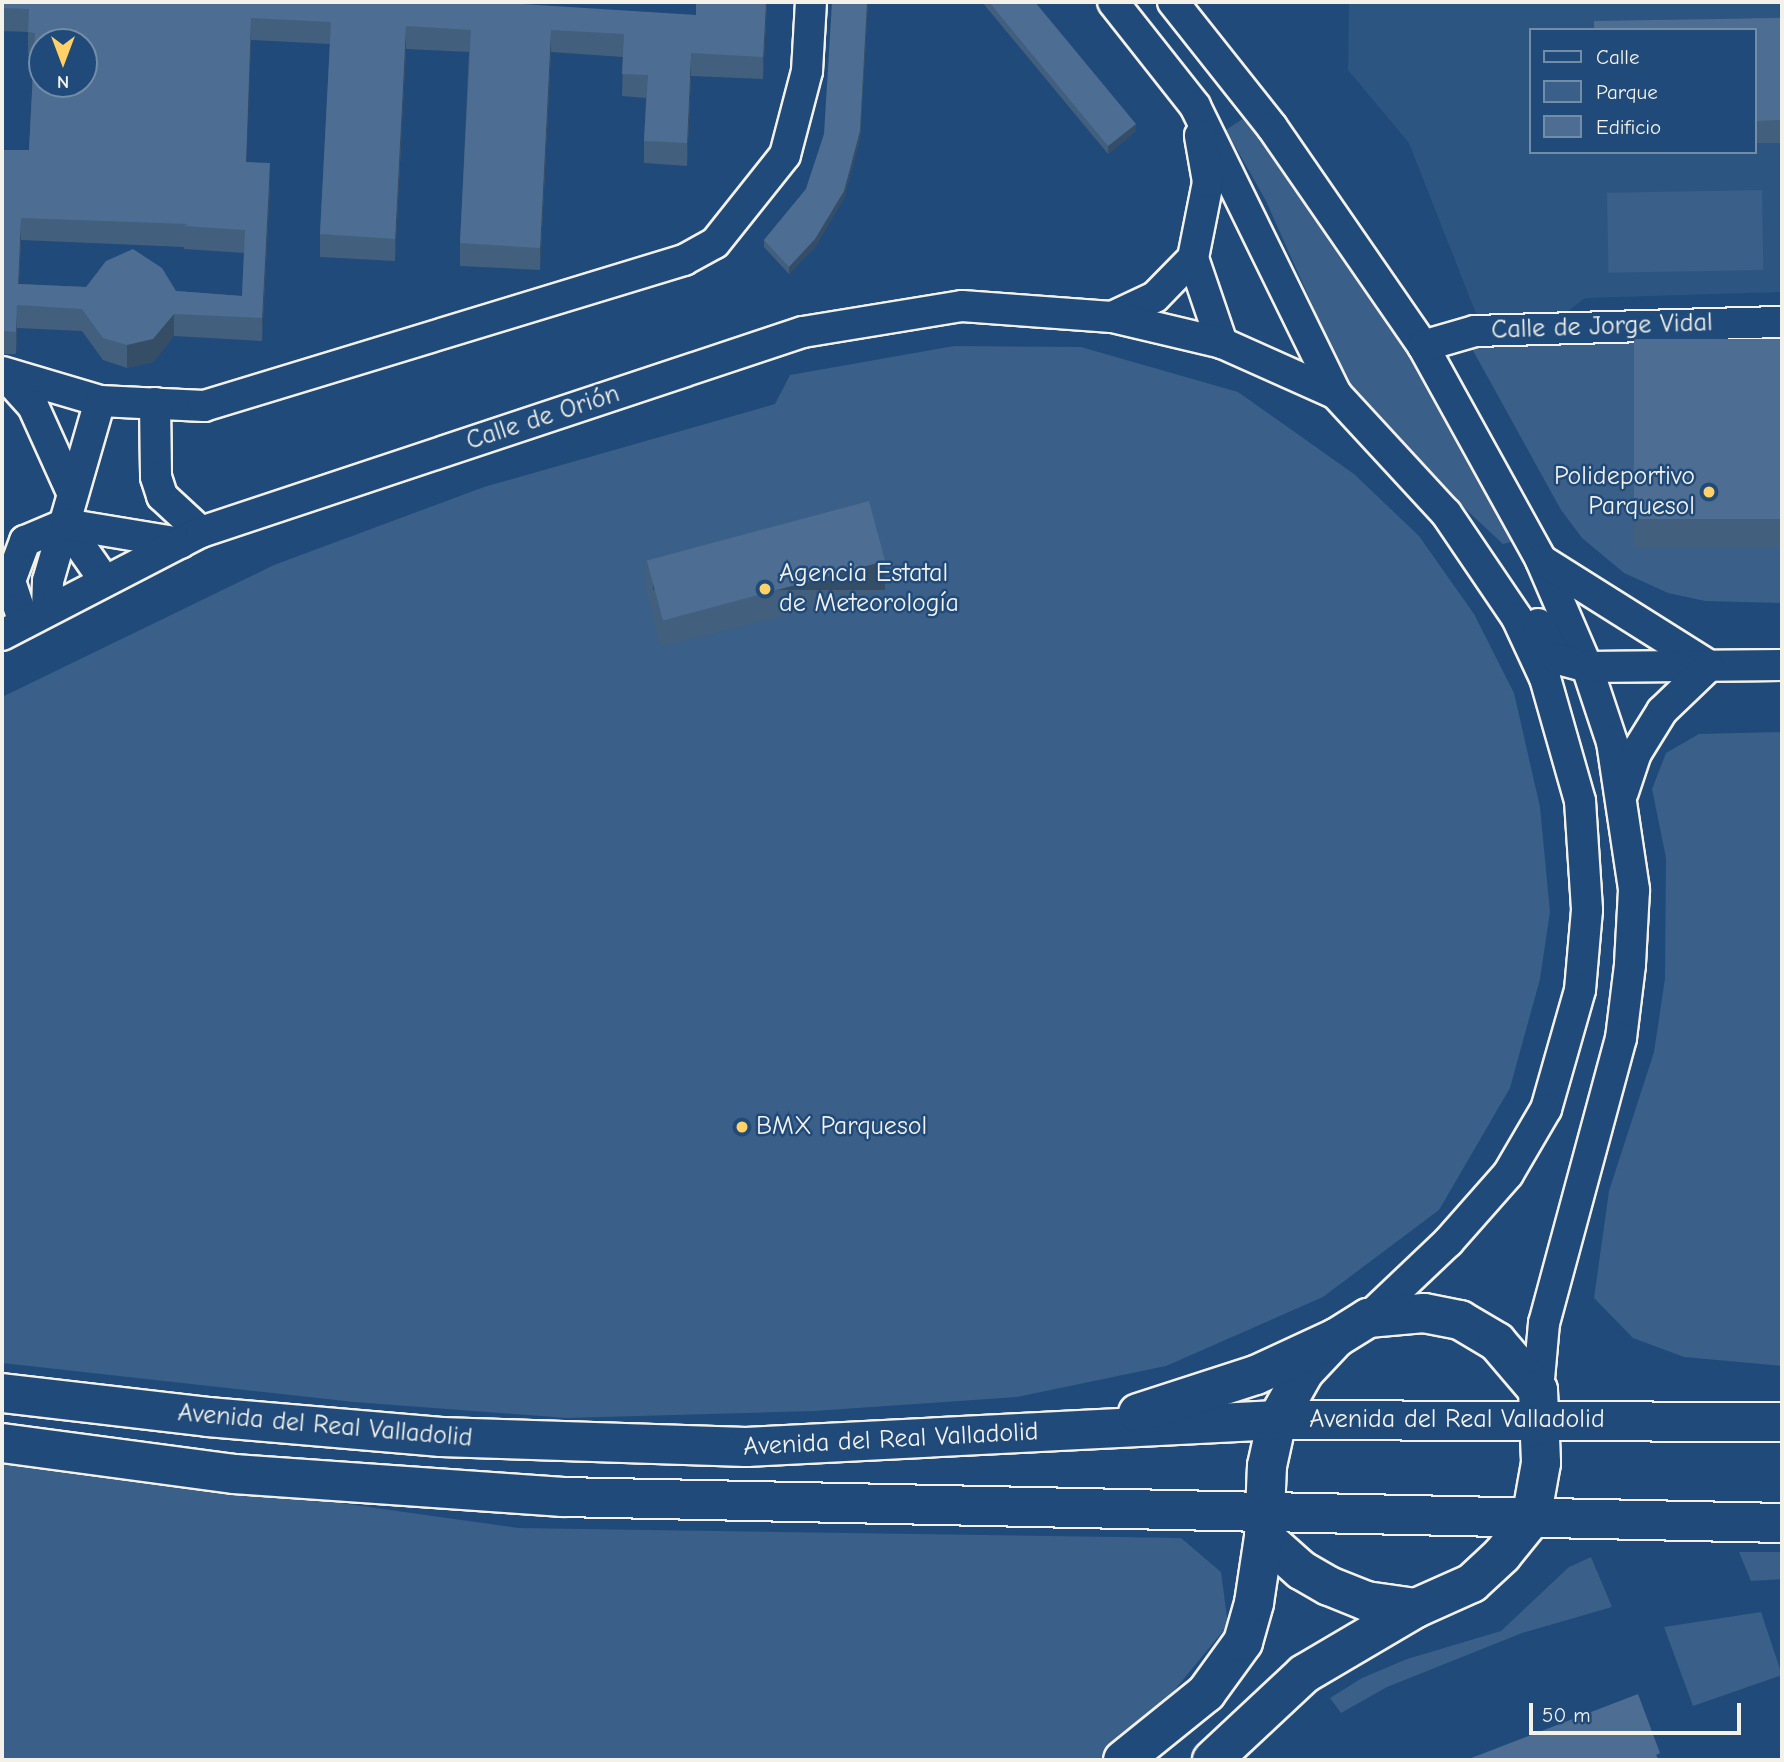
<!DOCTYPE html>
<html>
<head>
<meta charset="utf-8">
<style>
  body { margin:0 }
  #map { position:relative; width:1784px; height:1762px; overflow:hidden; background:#1f4a7a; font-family:"Comic Neue",sans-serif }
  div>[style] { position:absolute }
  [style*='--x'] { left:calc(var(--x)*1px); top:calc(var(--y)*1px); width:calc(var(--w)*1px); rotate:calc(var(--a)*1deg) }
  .built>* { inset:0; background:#2d5581 }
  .green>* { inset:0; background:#3a5f88; transform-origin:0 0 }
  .roads { filter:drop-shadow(2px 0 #f4f1e8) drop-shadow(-2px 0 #f4f1e8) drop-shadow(0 2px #f4f1e8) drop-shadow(0 -2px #f4f1e8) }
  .minor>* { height:30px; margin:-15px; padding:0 15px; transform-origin:15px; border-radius:15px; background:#1f4a7a }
  .major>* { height:38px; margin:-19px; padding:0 19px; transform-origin:19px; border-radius:19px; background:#1f4a7a }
  .highway>* { height:38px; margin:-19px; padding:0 19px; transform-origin:19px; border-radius:19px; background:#1f4a7a }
  .wall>* { inset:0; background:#425f7e; transform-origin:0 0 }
  .shaded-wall>* { inset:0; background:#364d66; transform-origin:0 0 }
  .building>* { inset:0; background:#4d6e92; transform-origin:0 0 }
  .dots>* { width:19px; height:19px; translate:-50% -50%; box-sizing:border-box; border:4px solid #1f4a7a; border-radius:50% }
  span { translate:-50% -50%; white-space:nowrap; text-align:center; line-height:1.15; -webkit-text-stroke:5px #1f4a7a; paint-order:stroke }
  .street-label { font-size:26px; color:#f4f1e8 }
  .poi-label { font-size:26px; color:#f4f1e8 }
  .right { translate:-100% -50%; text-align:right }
  .left { translate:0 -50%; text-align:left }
  .frame { position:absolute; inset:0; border:4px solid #f4f1e8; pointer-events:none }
  .legend { position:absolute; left:1529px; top:28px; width:228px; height:126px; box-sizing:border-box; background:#1f4a7a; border:2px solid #748da6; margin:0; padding:9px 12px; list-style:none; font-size:21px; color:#f4f1e8 }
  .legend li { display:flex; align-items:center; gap:14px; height:35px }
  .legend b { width:35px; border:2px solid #748da6 }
  .north { position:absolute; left:28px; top:28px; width:70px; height:70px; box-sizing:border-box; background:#1f4a7a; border:2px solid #748da6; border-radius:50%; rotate:180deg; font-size:19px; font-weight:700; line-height:28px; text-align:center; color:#f4f1e8 }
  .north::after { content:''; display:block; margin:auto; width:24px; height:32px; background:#ffd166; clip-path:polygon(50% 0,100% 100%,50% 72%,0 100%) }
  .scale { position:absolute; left:1529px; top:1703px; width:212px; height:32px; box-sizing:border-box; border:4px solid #f4f1e8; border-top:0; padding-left:9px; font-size:21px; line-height:24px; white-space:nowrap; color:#f4f1e8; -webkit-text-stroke:5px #1f4a7a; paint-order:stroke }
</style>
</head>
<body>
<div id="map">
  <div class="built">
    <i style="clip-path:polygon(evenodd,1349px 2px,1782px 2px,1782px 292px,1585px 298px,1560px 317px,1477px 316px,1409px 143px,1348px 70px,1349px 2px,1530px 30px,1754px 30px,1754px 152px,1530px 152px,1530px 30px)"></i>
  </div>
  <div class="green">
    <i style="clip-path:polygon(1244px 118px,1343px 248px,1410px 351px,1514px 541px,1503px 544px,1418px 465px,1372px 415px,1344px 376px,1266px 201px,1226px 130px)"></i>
    <i style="left:1762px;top:190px;width:80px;height:155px;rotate:89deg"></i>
    <i style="clip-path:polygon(1782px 339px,1782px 603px,1705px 601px,1668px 593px,1624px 573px,1582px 538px,1561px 510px,1471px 347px)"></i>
    <i style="clip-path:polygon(954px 346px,1081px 347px,1238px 392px,1354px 474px,1419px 536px,1474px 614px,1514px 693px,1540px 807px,1550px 912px,1540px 979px,1510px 1088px,1439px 1210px,1323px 1297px,1166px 1366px,1017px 1397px,814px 1411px,567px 1418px,354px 1402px,2px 1363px,2px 697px,274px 565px,484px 487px,775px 404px,790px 375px)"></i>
    <i style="clip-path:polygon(1782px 732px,1782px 1366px,1684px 1357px,1633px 1338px,1594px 1298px,1609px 1191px,1654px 1052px,1665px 978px,1666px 858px,1652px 789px,1666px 753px,1699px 734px)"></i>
    <i style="clip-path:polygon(2px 1456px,519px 1528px,1181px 1538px,1221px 1572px,1228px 1625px,1117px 1760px,2px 1760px)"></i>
    <i style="clip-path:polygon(1739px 1552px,1782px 1552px,1782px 1579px,1751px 1581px)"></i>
    <i style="clip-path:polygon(1591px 1557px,1612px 1607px,1522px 1633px,1387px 1687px,1341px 1713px,1330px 1698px,1362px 1678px,1407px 1659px,1501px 1631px,1569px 1567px)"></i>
    <i style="clip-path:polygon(1761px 1612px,1782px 1675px,1693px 1706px,1664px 1627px)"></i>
  </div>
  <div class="roads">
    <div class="minor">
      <i style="--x:1113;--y:2;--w:132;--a:51.7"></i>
      <i style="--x:1195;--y:106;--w:321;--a:63.9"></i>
      <i style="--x:1336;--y:394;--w:162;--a:47.3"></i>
      <i style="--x:1446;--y:513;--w:127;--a:55.9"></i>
      <i style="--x:1517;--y:618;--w:66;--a:65"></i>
      <i style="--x:1545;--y:678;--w:128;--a:74.1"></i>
      <i style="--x:1580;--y:801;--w:109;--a:86.3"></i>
      <i style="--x:1587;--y:910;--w:80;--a:95"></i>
      <i style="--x:1580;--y:990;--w:124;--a:105.9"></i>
      <i style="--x:1546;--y:1109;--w:75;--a:120.3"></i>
      <i style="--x:1508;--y:1174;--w:91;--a:131.4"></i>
      <i style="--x:1448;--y:1242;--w:110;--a:136.5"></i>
      <i style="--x:1173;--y:2;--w:159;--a:51.6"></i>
      <i style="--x:1272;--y:127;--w:266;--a:55.4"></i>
      <i style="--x:1423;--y:346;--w:244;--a:61.1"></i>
      <i style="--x:1541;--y:560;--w:116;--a:66.7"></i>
      <i style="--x:1587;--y:667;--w:79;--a:71.6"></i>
      <i style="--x:1612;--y:742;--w:150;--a:81.5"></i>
      <i style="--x:1634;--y:890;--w:75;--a:93.1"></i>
      <i style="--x:1630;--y:965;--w:74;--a:97"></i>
      <i style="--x:1621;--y:1038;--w:295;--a:105.1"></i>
      <i style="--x:1544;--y:1323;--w:67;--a:95.1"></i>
      <i style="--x:1193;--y:258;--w:90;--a:71.2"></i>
      <i style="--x:1112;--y:317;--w:47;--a:-24.9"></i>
      <i style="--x:1155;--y:297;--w:54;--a:-45.7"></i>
      <i style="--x:1193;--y:258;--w:77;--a:-78.8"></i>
      <i style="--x:1208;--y:182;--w:47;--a:-99.9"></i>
      <i style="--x:1423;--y:346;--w:54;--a:-16.1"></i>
      <i style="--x:1475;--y:331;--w:307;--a:-1.7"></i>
      <i style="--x:2;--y:372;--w:102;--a:16.5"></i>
      <i style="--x:100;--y:401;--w:104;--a:2.8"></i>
      <i style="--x:204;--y:406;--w:502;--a:-16.92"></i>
      <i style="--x:684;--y:260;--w:35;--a:-29"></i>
      <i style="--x:715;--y:243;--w:112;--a:-51.5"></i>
      <i style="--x:785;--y:155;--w:87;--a:-75.3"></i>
      <i style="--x:807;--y:71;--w:69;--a:-86.7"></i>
      <i style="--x:3;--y:373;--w:45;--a:47.7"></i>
      <i style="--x:33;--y:406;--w:92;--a:65.7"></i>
      <i style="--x:155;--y:403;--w:74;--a:89.2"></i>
      <i style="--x:156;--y:477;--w:20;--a:72"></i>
      <i style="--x:162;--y:496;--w:53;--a:42.7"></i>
      <i style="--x:65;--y:524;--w:68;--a:55.1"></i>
      <i style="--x:1541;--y:560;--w:199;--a:32.2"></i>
      <i style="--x:47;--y:610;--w:29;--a:-88"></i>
      <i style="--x:48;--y:581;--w:187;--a:-73.9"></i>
      <i style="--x:24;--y:623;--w:44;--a:-108.4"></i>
      <i style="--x:10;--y:581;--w:43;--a:-69.4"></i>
      <i style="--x:25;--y:541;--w:43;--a:-23"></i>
      <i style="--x:65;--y:524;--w:117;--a:9.4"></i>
      <i style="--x:1538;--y:624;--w:40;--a:60.3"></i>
      <i style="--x:1558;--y:659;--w:30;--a:15"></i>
      <i style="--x:1587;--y:667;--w:195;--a:-0.6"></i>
      <i style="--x:2;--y:635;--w:224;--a:-27.4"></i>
      <i style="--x:201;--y:532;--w:634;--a:-18.38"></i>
      <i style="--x:803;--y:332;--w:161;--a:-9.3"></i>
      <i style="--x:962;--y:306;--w:150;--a:4.2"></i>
      <i style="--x:1112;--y:317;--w:113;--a:13.3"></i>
      <i style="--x:1222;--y:343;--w:125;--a:24.1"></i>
      <i style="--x:1623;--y:792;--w:41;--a:-71.6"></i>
      <i style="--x:1636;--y:753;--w:49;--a:-58.2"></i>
      <i style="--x:1662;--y:711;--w:65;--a:-43.8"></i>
    </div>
    <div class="major">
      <i style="--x:1264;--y:1537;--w:50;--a:41.7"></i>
      <i style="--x:1301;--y:1570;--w:32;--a:30"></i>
      <i style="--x:1329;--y:1586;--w:40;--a:22"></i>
      <i style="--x:1366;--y:1601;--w:50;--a:8"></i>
      <i style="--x:1123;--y:1760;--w:107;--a:-38.9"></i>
      <i style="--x:1206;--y:1693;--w:63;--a:-54"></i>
      <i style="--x:1243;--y:1642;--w:41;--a:-74.2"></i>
      <i style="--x:1254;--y:1603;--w:67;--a:-81.4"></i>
      <i style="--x:1264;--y:1537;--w:71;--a:-87.6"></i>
      <i style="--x:1267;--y:1466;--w:47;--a:-77.7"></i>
      <i style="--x:1277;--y:1420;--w:55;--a:-60.6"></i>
      <i style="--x:1304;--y:1372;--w:47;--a:-46.7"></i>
      <i style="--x:1336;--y:1338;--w:38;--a:-32"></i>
      <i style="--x:1368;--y:1318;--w:56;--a:-5.1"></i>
      <i style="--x:1424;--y:1313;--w:37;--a:11"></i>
      <i style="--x:1460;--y:1320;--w:43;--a:30.7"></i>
      <i style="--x:1497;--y:1342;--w:63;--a:49.5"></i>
      <i style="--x:1538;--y:1390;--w:73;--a:87.6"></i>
      <i style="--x:1541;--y:1463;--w:57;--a:100.1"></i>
      <i style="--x:1531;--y:1519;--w:46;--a:128.9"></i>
      <i style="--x:1502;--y:1555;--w:41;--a:137"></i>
      <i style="--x:1472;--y:1583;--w:61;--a:155.9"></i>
      <i style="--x:1416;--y:1608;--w:130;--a:149.5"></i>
      <i style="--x:1304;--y:1674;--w:126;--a:136.9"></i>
    </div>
    <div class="highway">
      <i style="--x:2;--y:1393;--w:207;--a:6.6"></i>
      <i style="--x:208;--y:1417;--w:234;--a:4.9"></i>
      <i style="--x:441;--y:1437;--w:305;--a:1.9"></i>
      <i style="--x:746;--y:1447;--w:532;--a:-2.91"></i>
      <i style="--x:1277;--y:1420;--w:505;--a:0.23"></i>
      <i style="--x:1138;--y:1413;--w:124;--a:-17.9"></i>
      <i style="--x:1256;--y:1375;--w:88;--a:-24.8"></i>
      <i style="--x:2;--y:1443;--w:235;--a:7.6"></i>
      <i style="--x:235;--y:1474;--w:328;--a:4"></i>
      <i style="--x:562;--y:1497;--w:1220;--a:1.22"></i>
    </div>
  </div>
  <div class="wall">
    <i style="clip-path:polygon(evenodd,2px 2px,696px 15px,767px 2px,763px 79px,691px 76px,687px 166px,644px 163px,644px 141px,646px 98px,622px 96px,623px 57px,551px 52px,540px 270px,460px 266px,460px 243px,469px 52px,406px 49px,395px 261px,320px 257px,320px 234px,330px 44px,251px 40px,246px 162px,270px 186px,262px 341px,174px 336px,153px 362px,127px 368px,103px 360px,82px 331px,17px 328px,16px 354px,2px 354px,2px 187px,29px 150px,34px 55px,28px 54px,28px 32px,2px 31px,2px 2px,21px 240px,184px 247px,184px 249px,244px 253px,242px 296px,176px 291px,19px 284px,21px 240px)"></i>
    <i style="clip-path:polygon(868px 2px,860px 139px,844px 198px,815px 247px,789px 274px,764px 247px,764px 240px,806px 189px)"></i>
    <i style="clip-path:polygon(982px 2px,1035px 2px,1136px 131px,1108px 154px)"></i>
    <i style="left:1782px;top:18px;width:125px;height:30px;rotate:90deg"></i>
    <i style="left:1782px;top:339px;width:209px;height:148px;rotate:90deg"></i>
    <i style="clip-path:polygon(646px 559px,885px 590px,660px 647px,646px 588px)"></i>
  </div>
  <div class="shaded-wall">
    <i style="clip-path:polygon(766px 2px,767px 2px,763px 79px,763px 57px)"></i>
    <i style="clip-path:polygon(868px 2px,860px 139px,844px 198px,815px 247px,789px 274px,789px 267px)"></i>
    <i style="clip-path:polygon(251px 18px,251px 40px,246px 185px,246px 162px)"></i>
    <i style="clip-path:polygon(406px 26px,406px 49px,395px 261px,395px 239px)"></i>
    <i style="clip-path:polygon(551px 30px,551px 52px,540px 270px,540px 248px)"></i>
    <i style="clip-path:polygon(691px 53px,691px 76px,687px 166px,687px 143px)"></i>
    <i style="clip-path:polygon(1136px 124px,1136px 131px,1108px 154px,1108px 146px)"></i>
    <i style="clip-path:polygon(270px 163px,270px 186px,262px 341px,262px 318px)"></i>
    <i style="clip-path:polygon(21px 218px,21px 240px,18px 306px,18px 284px)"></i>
    <i style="clip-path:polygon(17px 305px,17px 328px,16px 354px,16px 332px)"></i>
    <i style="clip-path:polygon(174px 314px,174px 336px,153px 362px,127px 368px,127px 345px)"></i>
    <i style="left:885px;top:561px;width:29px;height:232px;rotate:90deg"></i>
  </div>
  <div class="building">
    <i style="clip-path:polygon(evenodd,2px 2px,492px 2px,696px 15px,696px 2px,766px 2px,763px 57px,691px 53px,687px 143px,644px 141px,648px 75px,622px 74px,624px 34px,551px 30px,540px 248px,460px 243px,471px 30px,406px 26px,395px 239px,320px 234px,331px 22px,251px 18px,246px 162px,270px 163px,262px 318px,174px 314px,153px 339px,127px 345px,103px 338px,82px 309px,17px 305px,16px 332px,2px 331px,2px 187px,4px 150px,29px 150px,35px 33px,28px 32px,29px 9px,2px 8px,2px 2px,42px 42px,84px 42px,84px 84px,42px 84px,42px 42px,2px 2px,21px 218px,188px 224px,184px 226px,245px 230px,242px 296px,176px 291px,162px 268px,133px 249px,106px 261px,86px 287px,18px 284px,21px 218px)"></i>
    <i style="clip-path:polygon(832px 2px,867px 2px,860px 131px,844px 191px,815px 239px,789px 267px,764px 240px,806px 189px,824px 134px)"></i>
    <i style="clip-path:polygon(989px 2px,1035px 2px,1136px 124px,1108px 146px)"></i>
    <i style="clip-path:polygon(1782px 18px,1782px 120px,1754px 121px,1754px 30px,1594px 30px,1594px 21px)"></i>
    <i style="left:1782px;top:339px;width:180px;height:148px;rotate:90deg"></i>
    <i style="left:869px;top:501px;width:62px;height:230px;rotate:75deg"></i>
    <i style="clip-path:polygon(1638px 1694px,1660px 1753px,1656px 1755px,1659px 1760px,1466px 1760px)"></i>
  </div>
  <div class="dots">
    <i style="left:1709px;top:492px;background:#ffd166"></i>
    <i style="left:765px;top:589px;background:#ffd166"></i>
    <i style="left:742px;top:1127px;background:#ffd166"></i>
  </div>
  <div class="street-label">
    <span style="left:1602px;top:327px;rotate:-2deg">Calle de Jorge Vidal</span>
    <span style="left:543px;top:418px;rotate:-18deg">Calle de Orión</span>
    <span style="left:1457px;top:1420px">Avenida del Real Valladolid</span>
    <span style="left:325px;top:1426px;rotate:5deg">Avenida del Real Valladolid</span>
    <span style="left:891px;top:1440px;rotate:-3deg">Avenida del Real Valladolid</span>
  </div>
  <div class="poi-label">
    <span class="right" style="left:1695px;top:492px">Polideportivo<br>Parquesol</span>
    <span class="left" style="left:779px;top:589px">Agencia Estatal<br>de Meteorología</span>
    <span class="left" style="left:756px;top:1127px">BMX Parquesol</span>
  </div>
  <div class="frame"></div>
  <ul class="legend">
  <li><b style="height:9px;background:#1f4a7a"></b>Calle</li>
  <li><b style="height:19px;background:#3a5f88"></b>Parque</li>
  <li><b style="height:19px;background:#4d6e92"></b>Edificio</li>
  </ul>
  <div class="north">N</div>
  <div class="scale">50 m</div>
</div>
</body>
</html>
